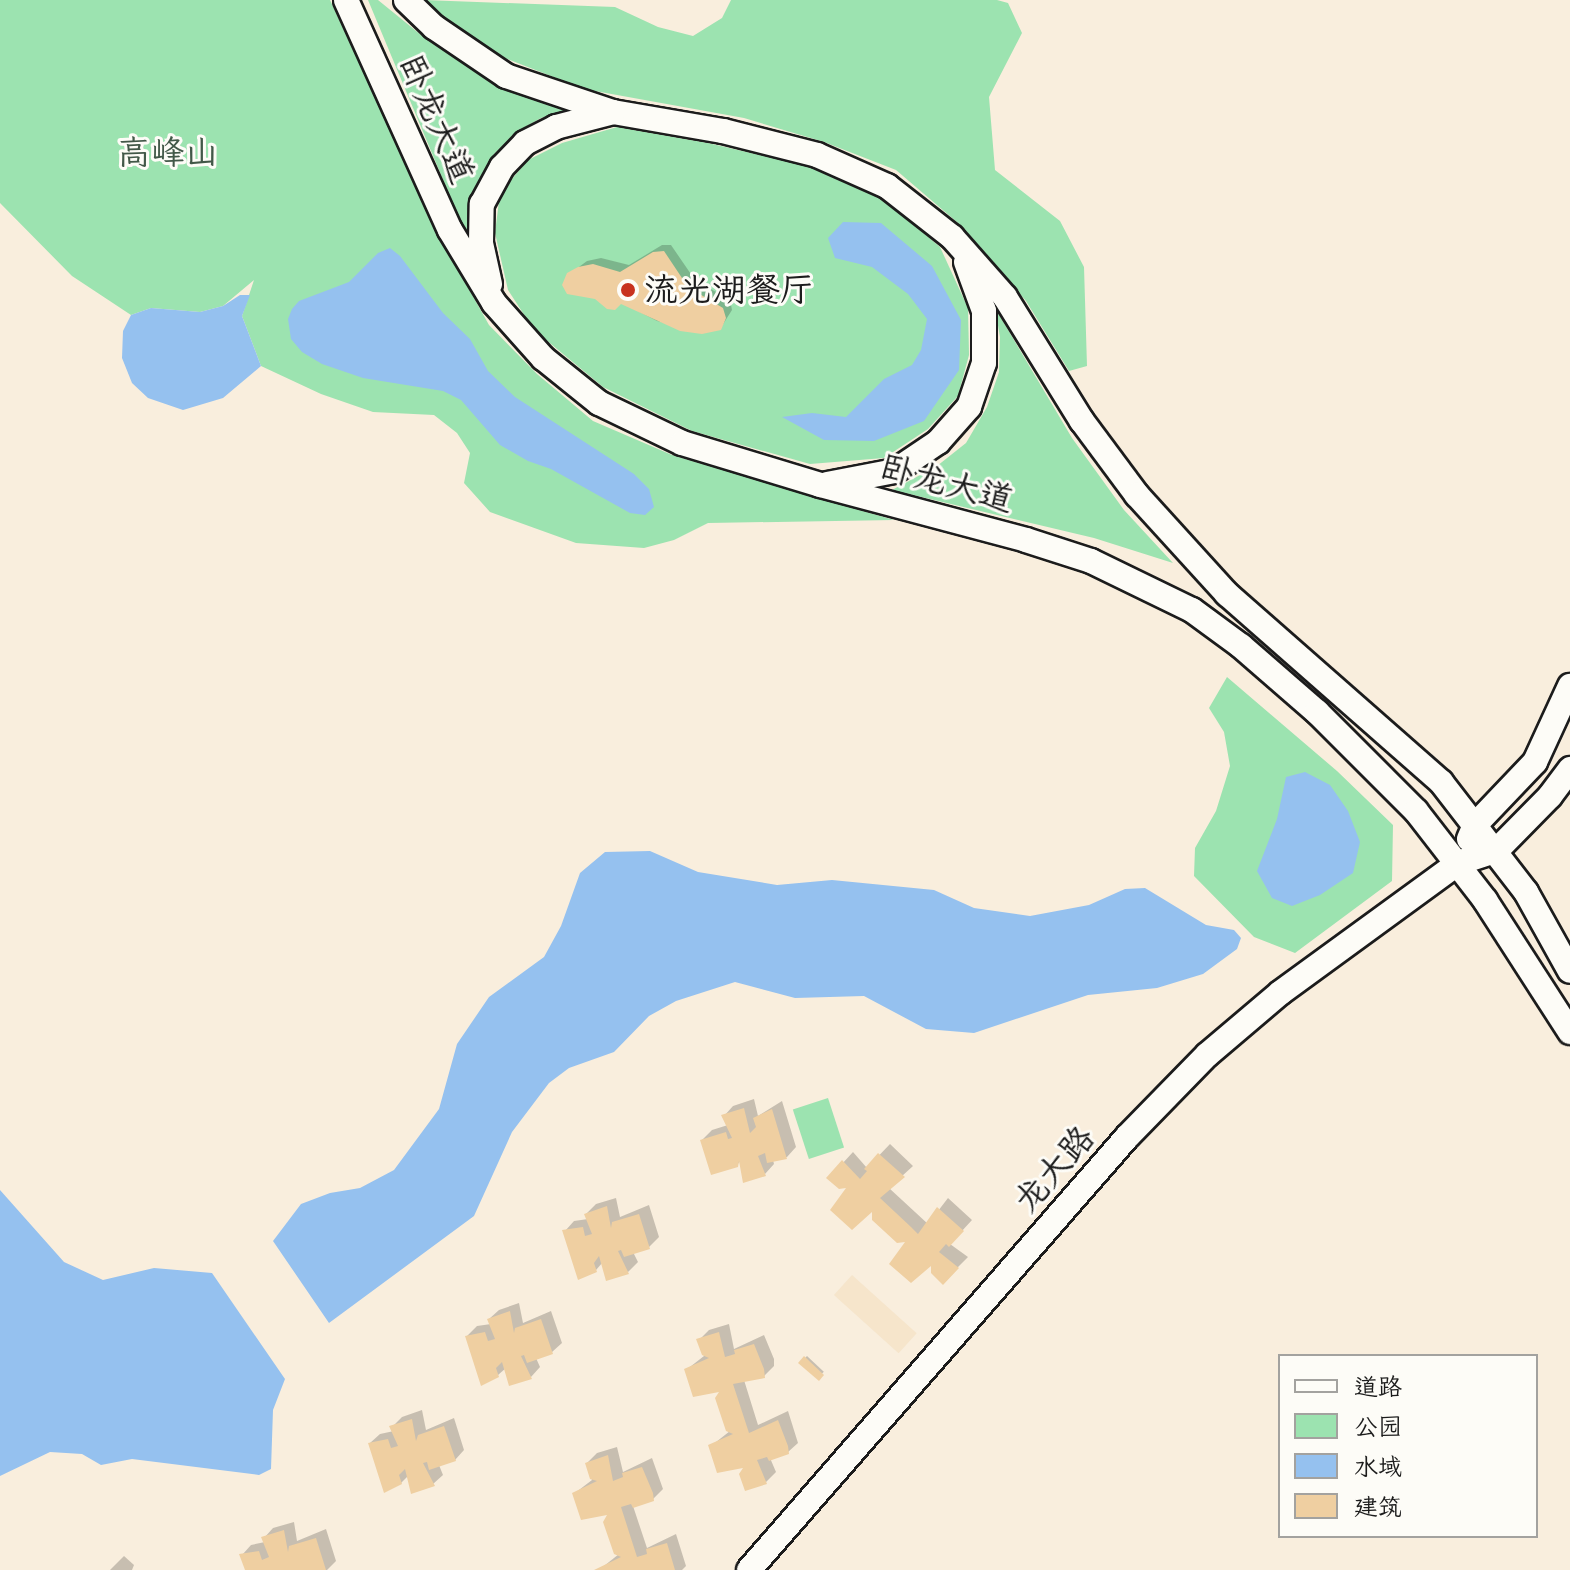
<!DOCTYPE html>
<html>
<head>
<meta charset="utf-8">
<style>
  body { margin:0 }
  #map { position:relative; width:1570px; height:1570px; overflow:hidden; background:#f9eedd; font-family:Caveat,"LXGW WenKai TC",sans-serif }
  div>[style] { position:absolute }
  [style*='--x'] { left:calc(var(--x)*1px); top:calc(var(--y)*1px); width:calc(var(--w)*1px); rotate:calc(var(--a)*1deg) }
  .built>* { inset:0; background:#f6e5cb; transform-origin:0 0 }
  .green>* { inset:0; background:#9ce3b0; transform-origin:0 0 }
  .water>* { inset:0; background:#95c1ef }
  .shadow>* { inset:0; background:#0003; transform-origin:0 0 }
  .building>* { inset:0; background:#efcfa1 }
  .roads { filter:drop-shadow(2px 0 #1c1c1c) drop-shadow(-2px 0 #1c1c1c) drop-shadow(0 2px #1c1c1c) drop-shadow(0 -2px #1c1c1c) }
  .secondary>* { height:24px; margin:-12px; padding:0 12px; transform-origin:12px; border-radius:12px; background:#fdfcf7 }
  .dots>* { width:22px; height:22px; translate:-50% -50%; box-sizing:border-box; border:4px solid #fdfcf7; border-radius:50% }
  span { translate:-50% -50%; white-space:nowrap; text-align:center; line-height:1.15; -webkit-text-stroke:6px #fdfcf7; paint-order:stroke }
  .street-label { font-size:34px; color:#1c1c1c }
  .park-label { font-size:34px; color:#425848 }
  .poi-label { font-size:34px; color:#1c1c1c }
  .left { translate:0 -50%; text-align:left }
  .legend { position:absolute; left:1278px; top:1354px; width:260px; height:184px; box-sizing:border-box; background:#fdfcf7; border:2px solid #a3a29f; margin:0; padding:10px 14px; list-style:none; font-size:24px; color:#1c1c1c }
  .legend li { display:flex; align-items:center; gap:16px; height:40px }
  .legend b { width:40px; border:2px solid #a3a29f }
</style>
</head>
<body>
<div id="map">
  <div class="built">
    <i style="left:852px;top:1275px;width:87px;height:27px;rotate:42deg"></i>
  </div>
  <div class="green">
    <i style="clip-path:polygon(0 0,330px 0,442px 241px,489px 325px,537px 374px,593px 421px,672px 455px,894px 520px,708px 523px,674px 540px,644px 548px,576px 543px,490px 512px,464px 483px,470px 453px,457px 433px,434px 415px,373px 412px,321px 394px,261px 366px,242px 316px,254px 280px,223px 306px,200px 312px,151px 308px,131px 315px,72px 276px,0 203px)"></i>
    <i style="clip-path:polygon(368px 0,378px 0,426px 39px,499px 87px,572px 109px,541px 118px,520px 130px,495px 153px,468px 202px,469px 242px)"></i>
    <i style="clip-path:polygon(424px 0,615px 7px,658px 27px,693px 36px,722px 18px,731px 0,997px 0,1008px 3px,1022px 33px,989px 97px,995px 170px,1060px 221px,1084px 267px,1087px 366px,1069px 371px,1026px 301px,958px 223px,896px 170px,824px 142px,744px 118px,584px 89px,502px 57px,439px 16px)"></i>
    <i style="clip-path:polygon(617px 127px,708px 143px,815px 168px,885px 200px,940px 247px,968px 308px,969px 355px,958px 396px,928px 429px,884px 458px,810px 464px,692px 431px,603px 387px,534px 330px,508px 290px,495px 233px,500px 193px,528px 160px,562px 143px)"></i>
    <i style="clip-path:polygon(995px 308px,1072px 438px,1124px 510px,1173px 563px,1094px 538px,892px 490px,937px 466px,966px 443px,987px 407px,999px 372px,1000px 337px)"></i>
    <i style="clip-path:polygon(1227px 677px,1337px 771px,1393px 825px,1392px 881px,1295px 953px,1254px 937px,1194px 876px,1195px 848px,1216px 811px,1230px 766px,1224px 732px,1209px 708px)"></i>
    <i style="left:828px;top:1098px;width:52px;height:37px;rotate:72deg"></i>
  </div>
  <div class="water">
    <i style="clip-path:polygon(843px 222px,881px 223px,932px 266px,961px 320px,959px 370px,924px 421px,874px 441px,824px 440px,782px 417px,812px 413px,846px 417px,884px 379px,912px 365px,921px 350px,927px 319px,908px 294px,872px 267px,835px 258px,828px 238px)"></i>
    <i style="clip-path:polygon(390px 248px,400px 256px,443px 313px,470px 339px,488px 371px,515px 397px,634px 474px,649px 489px,654px 507px,645px 515px,630px 513px,551px 469px,528px 461px,500px 445px,461px 400px,443px 391px,363px 378px,322px 364px,302px 352px,291px 339px,288px 319px,292px 309px,299px 301px,349px 282px,378px 253px)"></i>
    <i style="clip-path:polygon(240px 295px,250px 295px,242px 316px,261px 366px,223px 398px,183px 410px,148px 398px,132px 383px,122px 358px,123px 331px,131px 315px,151px 308px,200px 312px,223px 306px)"></i>
    <i style="clip-path:polygon(1305px 772px,1330px 785px,1348px 811px,1360px 842px,1353px 873px,1320px 895px,1292px 906px,1272px 898px,1257px 871px,1277px 819px,1286px 777px)"></i>
    <i style="clip-path:polygon(650px 851px,698px 872px,777px 885px,832px 880px,934px 890px,974px 908px,1030px 916px,1089px 905px,1125px 889px,1145px 888px,1206px 925px,1234px 930px,1241px 938px,1237px 949px,1203px 974px,1157px 988px,1088px 995px,974px 1033px,926px 1029px,864px 996px,795px 998px,735px 982px,676px 1001px,649px 1016px,614px 1052px,569px 1068px,549px 1083px,512px 1132px,474px 1216px,329px 1323px,273px 1241px,301px 1204px,330px 1193px,360px 1188px,394px 1170px,439px 1109px,457px 1044px,489px 997px,544px 957px,561px 926px,580px 873px,605px 852px)"></i>
    <i style="clip-path:polygon(0 1190px,64px 1262px,103px 1280px,154px 1268px,212px 1273px,285px 1379px,273px 1410px,271px 1469px,259px 1475px,132px 1459px,101px 1465px,82px 1454px,50px 1452px,0 1476px)"></i>
  </div>
  <div class="shadow">
    <i style="clip-path:polygon(662px 245px,671px 245px,695px 280px,730px 300px,732px 310px,720px 329px,702px 332px,657px 321px,568px 275px,587px 261px,601px 258px,629px 265px)"></i>
    <i style="clip-path:polygon(754px 1099px,758px 1116px,782px 1101px,796px 1147px,787px 1157px,773px 1160px,774px 1164px,765px 1174px,741px 1160px,737px 1165px,702px 1140px,712px 1130px,728px 1125px,724px 1116px,733px 1106px)"></i>
    <i style="clip-path:polygon(890px 1144px,913px 1166px,889px 1188px,928px 1224px,948px 1198px,972px 1220px,950px 1244px,968px 1257px,943px 1282px,933px 1262px,851px 1185px,829px 1178px,853px 1152px,867px 1168px)"></i>
    <i style="clip-path:polygon(616px 1198px,620px 1217px,649px 1205px,659px 1237px,649px 1247px,633px 1252px,638px 1262px,628px 1272px,603px 1262px,596px 1270px,565px 1231px,574px 1221px,588px 1219px,586px 1214px,596px 1204px)"></i>
    <i style="clip-path:polygon(519px 1303px,523px 1323px,551px 1311px,562px 1343px,552px 1352px,536px 1358px,540px 1367px,531px 1377px,506px 1368px,498px 1375px,467px 1336px,477px 1326px,491px 1324px,489px 1319px,499px 1310px)"></i>
    <i style="clip-path:polygon(729px 1324px,734px 1349px,764px 1335px,774px 1359px,774px 1366px,764px 1376px,744px 1380px,758px 1425px,788px 1411px,798px 1443px,788px 1452px,770px 1458px,776px 1472px,766px 1482px,746px 1488px,747px 1465px,711px 1446px,730px 1431px,723px 1389px,686px 1370px,704px 1356px,699px 1340px,709px 1330px)"></i>
    <i style="left:807px;top:1356px;width:23px;height:9px;rotate:43deg"></i>
    <i style="clip-path:polygon(422px 1410px,426px 1430px,454px 1418px,464px 1450px,455px 1460px,439px 1465px,443px 1475px,433px 1484px,409px 1475px,401px 1483px,370px 1443px,380px 1434px,394px 1431px,392px 1427px,402px 1417px)"></i>
    <i style="clip-path:polygon(617px 1447px,623px 1472px,652px 1458px,663px 1489px,652px 1500px,633px 1506px,647px 1548px,676px 1534px,686px 1566px,682px 1570px,599px 1570px,619px 1554px,611px 1512px,575px 1493px,592px 1480px,587px 1463px,597px 1453px)"></i>
    <i style="clip-path:polygon(294px 1522px,297px 1541px,326px 1529px,336px 1561px,327px 1570px,247px 1570px,242px 1555px,251px 1545px,265px 1542px,264px 1538px,273px 1528px)"></i>
    <i style="clip-path:polygon(124px 1556px,134px 1565px,132px 1570px,110px 1570px)"></i>
  </div>
  <div class="building">
    <i style="clip-path:polygon(664px 251px,688px 287px,723px 308px,726px 318px,721px 330px,702px 334px,680px 331px,621px 304px,615px 310px,607px 309px,595px 299px,567px 294px,562px 285px,567px 273px,578px 267px,593px 264px,620px 272px,653px 252px)"></i>
    <i style="clip-path:polygon(744px 1108px,750px 1133px,756px 1127px,753px 1118px,772px 1109px,787px 1159px,767px 1163px,765px 1153px,758px 1156px,766px 1176px,743px 1183px,739px 1161px,738px 1167px,711px 1175px,700px 1140px,726px 1132px,728px 1139px,732px 1138px,721px 1115px)"></i>
    <i style="clip-path:polygon(878px 1153px,905px 1177px,880px 1198px,911px 1227px,918px 1234px,937px 1207px,964px 1231px,949px 1247px,946px 1244px,939px 1252px,959px 1268px,943px 1285px,931px 1273px,931px 1266px,911px 1283px,889px 1264px,905px 1242px,897px 1243px,872px 1220px,872px 1212px,852px 1230px,830px 1210px,846px 1188px,839px 1189px,826px 1178px,842px 1160px,860px 1179px,867px 1171px,864px 1169px)"></i>
    <i style="clip-path:polygon(607px 1206px,611px 1228px,612px 1222px,639px 1214px,650px 1249px,624px 1257px,621px 1250px,618px 1251px,629px 1274px,606px 1281px,599px 1256px,594px 1263px,597px 1272px,578px 1280px,562px 1230px,583px 1227px,585px 1236px,592px 1234px,584px 1214px)"></i>
    <i style="clip-path:polygon(510px 1311px,514px 1333px,515px 1328px,541px 1319px,553px 1354px,527px 1363px,524px 1355px,521px 1356px,532px 1379px,509px 1386px,502px 1362px,496px 1368px,499px 1377px,481px 1386px,465px 1336px,485px 1332px,488px 1341px,495px 1339px,487px 1319px)"></i>
    <i style="clip-path:polygon(719px 1332px,725px 1357px,735px 1354px,734px 1350px,754px 1344px,764px 1369px,765px 1378px,733px 1384px,749px 1433px,778px 1420px,788px 1446px,789px 1454px,769px 1461px,767px 1457px,757px 1460px,767px 1484px,745px 1491px,739px 1474px,743px 1468px,717px 1473px,708px 1445px,733px 1434px,726px 1431px,715px 1398px,719px 1392px,693px 1397px,684px 1369px,709px 1358px,702px 1355px,696px 1339px)"></i>
    <i style="clip-path:polygon(804px 1356px,824px 1375px,819px 1381px,798px 1363px)"></i>
    <i style="clip-path:polygon(412px 1419px,416px 1441px,418px 1435px,444px 1426px,456px 1461px,429px 1470px,427px 1462px,423px 1463px,435px 1486px,411px 1494px,405px 1469px,399px 1475px,402px 1484px,384px 1493px,368px 1443px,388px 1439px,391px 1448px,398px 1446px,389px 1426px)"></i>
    <i style="clip-path:polygon(608px 1455px,613px 1481px,623px 1477px,622px 1473px,642px 1467px,653px 1493px,654px 1501px,633px 1508px,631px 1504px,621px 1507px,637px 1557px,647px 1554px,646px 1549px,667px 1543px,675px 1570px,594px 1570px,621px 1557px,614px 1554px,603px 1522px,607px 1515px,581px 1520px,572px 1493px,597px 1481px,590px 1479px,585px 1463px)"></i>
    <i style="clip-path:polygon(284px 1530px,288px 1552px,289px 1546px,316px 1538px,326px 1570px,245px 1570px,239px 1554px,259px 1551px,262px 1560px,269px 1557px,261px 1537px)"></i>
  </div>
  <div class="roads">
    <div class="secondary">
      <i style="--x:346;--y:0;--w:252;--a:65.7"></i>
      <i style="--x:450;--y:230;--w:85;--a:58.9"></i>
      <i style="--x:494;--y:303;--w:74;--a:48.3"></i>
      <i style="--x:543;--y:358;--w:72;--a:38.8"></i>
      <i style="--x:599;--y:403;--w:92;--a:25.7"></i>
      <i style="--x:682;--y:443;--w:144;--a:16.9"></i>
      <i style="--x:820;--y:485;--w:213;--a:14.9"></i>
      <i style="--x:1026;--y:540;--w:68;--a:17.9"></i>
      <i style="--x:1091;--y:561;--w:112;--a:25.9"></i>
      <i style="--x:1192;--y:610;--w:61;--a:36.3"></i>
      <i style="--x:1241;--y:646;--w:101;--a:41"></i>
      <i style="--x:1317;--y:712;--w:140;--a:45"></i>
      <i style="--x:1416;--y:811;--w:113;--a:52.2"></i>
      <i style="--x:1485;--y:900;--w:157;--a:57.2"></i>
      <i style="--x:406;--y:0;--w:39;--a:44"></i>
      <i style="--x:434;--y:27;--w:87;--a:34.2"></i>
      <i style="--x:506;--y:76;--w:113;--a:18.6"></i>
      <i style="--x:613;--y:112;--w:112;--a:9.8"></i>
      <i style="--x:723;--y:131;--w:97;--a:14.3"></i>
      <i style="--x:817;--y:155;--w:77;--a:23.9"></i>
      <i style="--x:887;--y:186;--w:83;--a:38.1"></i>
      <i style="--x:952;--y:237;--w:80;--a:48.5"></i>
      <i style="--x:1005;--y:297;--w:146;--a:58.2"></i>
      <i style="--x:1082;--y:421;--w:92;--a:53.4"></i>
      <i style="--x:1137;--y:495;--w:134;--a:47.7"></i>
      <i style="--x:1227;--y:594;--w:285;--a:41.3"></i>
      <i style="--x:1441;--y:782;--w:139;--a:52.3"></i>
      <i style="--x:1526;--y:892;--w:90;--a:60.9"></i>
      <i style="--x:490;--y:284;--w:42;--a:-102.4"></i>
      <i style="--x:481;--y:243;--w:39;--a:-89"></i>
      <i style="--x:482;--y:204;--w:42;--a:-61.6"></i>
      <i style="--x:502;--y:167;--w:33;--a:-46"></i>
      <i style="--x:525;--y:143;--w:35;--a:-27"></i>
      <i style="--x:556;--y:127;--w:59;--a:-14.7"></i>
      <i style="--x:827;--y:484;--w:69;--a:-10.8"></i>
      <i style="--x:895;--y:471;--w:52;--a:-34"></i>
      <i style="--x:938;--y:442;--w:47;--a:-48.5"></i>
      <i style="--x:969;--y:407;--w:46;--a:-71.2"></i>
      <i style="--x:984;--y:363;--w:52;--a:-90"></i>
      <i style="--x:984;--y:311;--w:52;--a:-110.2"></i>
      <i style="--x:1469;--y:839;--w:15;--a:-67"></i>
      <i style="--x:1475;--y:825;--w:87;--a:-46.4"></i>
      <i style="--x:1535;--y:762;--w:84;--a:-65.3"></i>
      <i style="--x:749;--y:1570;--w:575;--a:-48.88"></i>
      <i style="--x:1127;--y:1137;--w:115;--a:-45.7"></i>
      <i style="--x:1207;--y:1055;--w:96;--a:-40.3"></i>
      <i style="--x:1280;--y:993;--w:220;--a:-36.1"></i>
      <i style="--x:1458;--y:863;--w:40;--a:-18"></i>
      <i style="--x:1496;--y:851;--w:77;--a:-45.5"></i>
      <i style="--x:1550;--y:796;--w:34;--a:-53"></i>
    </div>
  </div>
  <div class="dots">
    <i style="left:628px;top:290px;background:#c8321e"></i>
  </div>
  <div class="street-label">
    <span style="left:437px;top:119px;rotate:66deg">卧龙大道</span>
    <span style="left:947px;top:483px;rotate:15deg">卧龙大道</span>
    <span style="left:1054px;top:1169px;rotate:-49deg">龙大路</span>
  </div>
  <div class="park-label">
    <span style="left:168px;top:153px">高峰山</span>
  </div>
  <div class="poi-label">
    <span class="left" style="left:644px;top:290px">流光湖餐厅</span>
  </div>
  <ul class="legend">
  <li><b style="height:10px;background:#fdfcf7"></b>道路</li>
  <li><b style="height:22px;background:#9ce3b0"></b>公园</li>
  <li><b style="height:22px;background:#95c1ef"></b>水域</li>
  <li><b style="height:22px;background:#efcfa1"></b>建筑</li>
  </ul>
</div>
</body>
</html>
